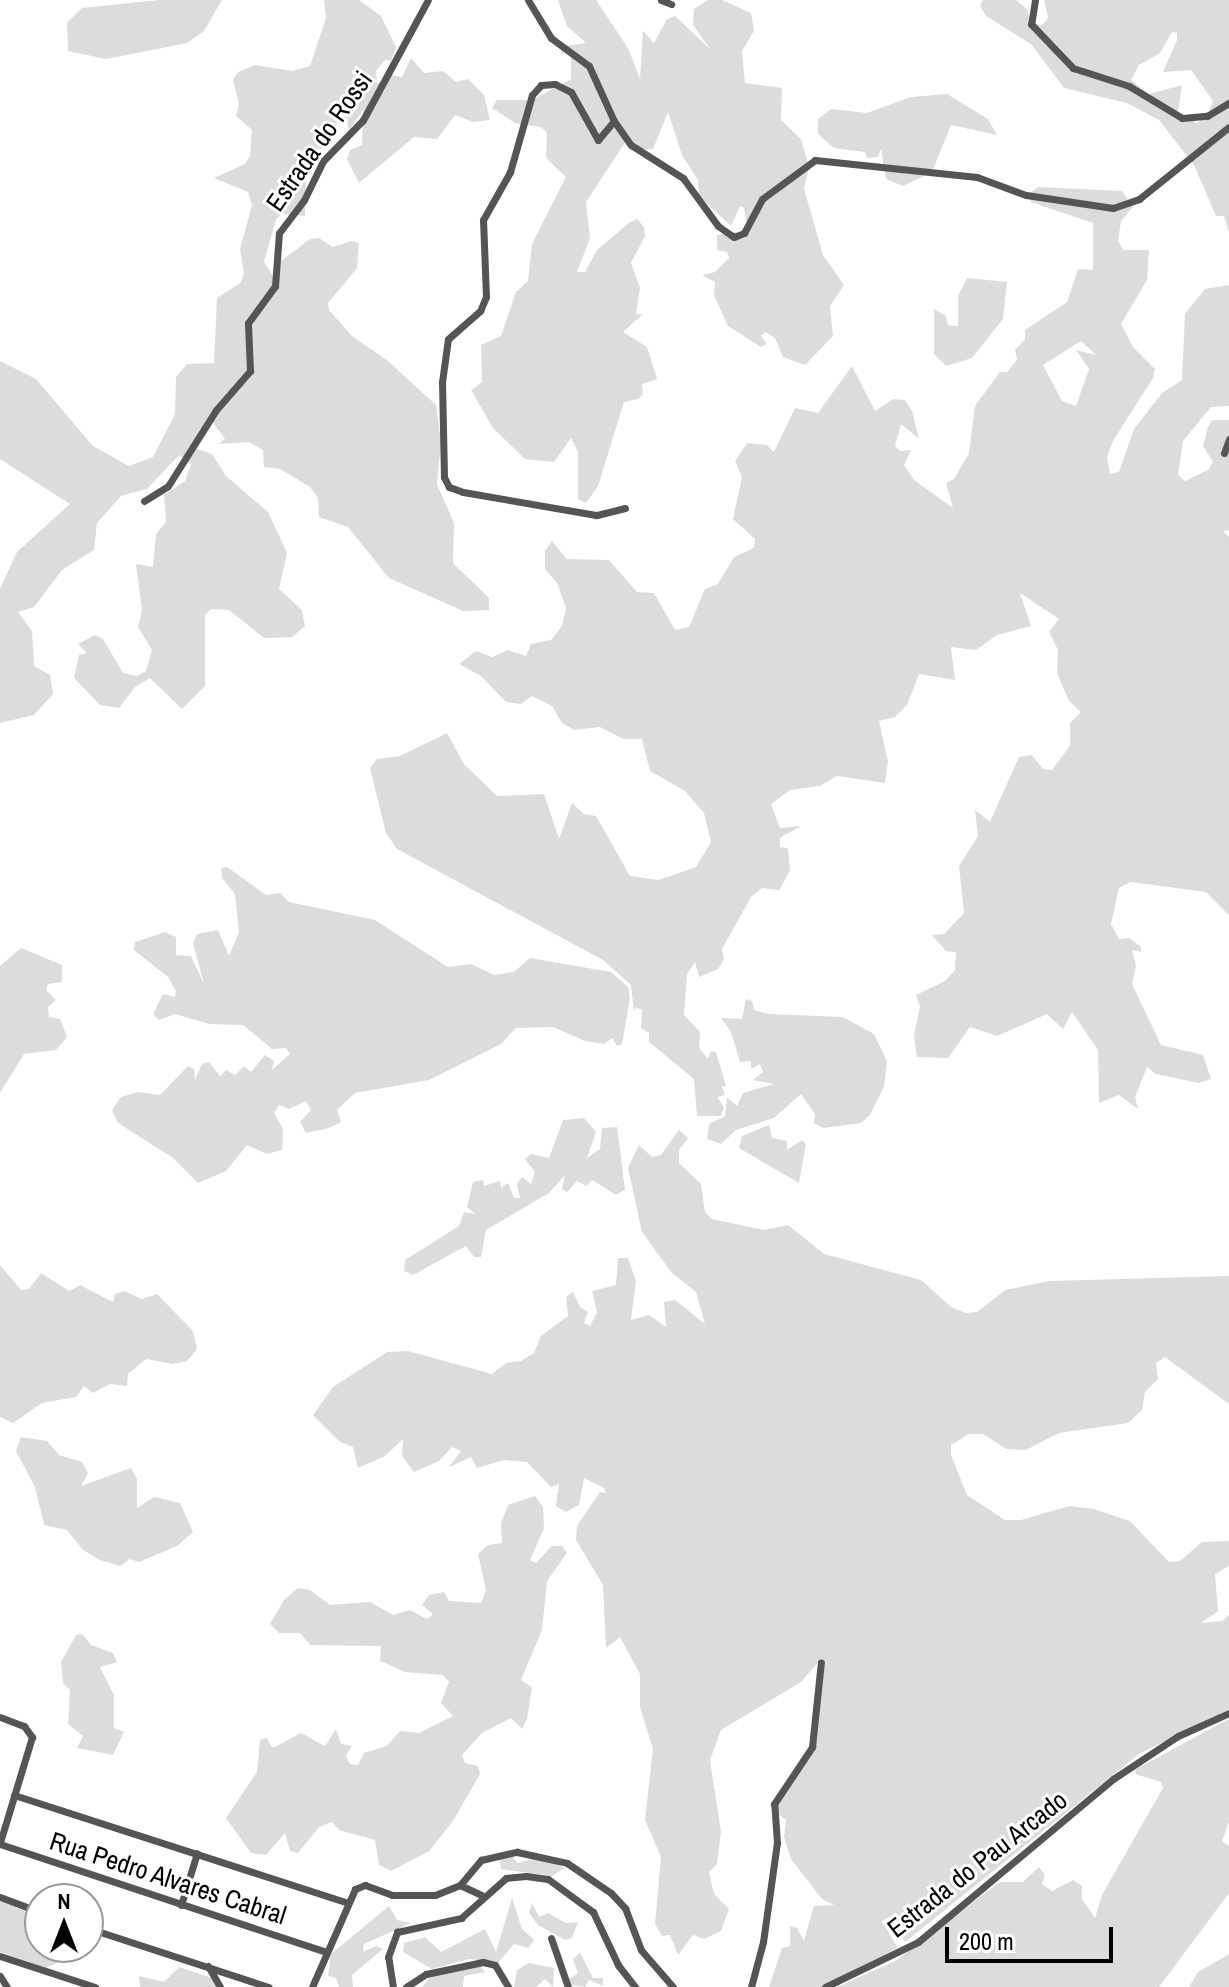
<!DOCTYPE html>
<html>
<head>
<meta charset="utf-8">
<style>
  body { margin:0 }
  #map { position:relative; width:1229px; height:1987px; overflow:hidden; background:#fff; font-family:"Archivo Narrow",sans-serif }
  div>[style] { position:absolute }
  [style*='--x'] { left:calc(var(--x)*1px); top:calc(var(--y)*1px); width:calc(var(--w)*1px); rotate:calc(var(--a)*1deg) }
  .green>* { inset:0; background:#dcdcdc }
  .minor>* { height:7px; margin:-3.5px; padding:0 3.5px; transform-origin:3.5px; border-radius:3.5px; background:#555 }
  span { translate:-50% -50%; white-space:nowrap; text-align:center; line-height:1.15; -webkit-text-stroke:6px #fff; paint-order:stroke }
  .street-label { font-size:26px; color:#000 }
  .north { position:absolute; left:24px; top:1883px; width:80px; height:80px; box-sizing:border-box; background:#fff; border:2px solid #999; border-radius:50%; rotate:0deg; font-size:22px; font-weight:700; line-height:32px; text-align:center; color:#000 }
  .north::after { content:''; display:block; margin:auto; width:28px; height:36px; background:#000; clip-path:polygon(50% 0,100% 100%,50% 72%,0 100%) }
  .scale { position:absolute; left:945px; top:1927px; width:168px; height:36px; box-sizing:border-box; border:4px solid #000; border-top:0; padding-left:10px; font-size:24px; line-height:28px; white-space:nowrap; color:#000; -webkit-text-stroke:6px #fff; paint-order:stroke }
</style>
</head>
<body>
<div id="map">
  <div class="green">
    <i style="clip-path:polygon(159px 0,222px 0,204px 31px,187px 43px,106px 59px,68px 51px,67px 23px,82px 8px)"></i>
    <i style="clip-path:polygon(324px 0,359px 0,381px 16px,396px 47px,391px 61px,385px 60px,376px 71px,377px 84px,390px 75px,402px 77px,411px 58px,424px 73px,443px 71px,456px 82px,468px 79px,484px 95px,490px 120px,473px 122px,455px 115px,437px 139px,414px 137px,359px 183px,347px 159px,350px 150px,362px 145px,363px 110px,349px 130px,346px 118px,338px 119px,331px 142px,315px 154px,306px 176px,305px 216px,283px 214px,276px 219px,264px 262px,273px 276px,281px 261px,310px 239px,319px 238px,333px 247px,351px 241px,359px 243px,357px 268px,328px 303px,329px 310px,352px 336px,388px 361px,436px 405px,441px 443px,437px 484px,454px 523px,453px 563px,489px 598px,489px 610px,463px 611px,389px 578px,348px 527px,319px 517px,318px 498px,310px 487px,280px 469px,264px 467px,263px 450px,249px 442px,218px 444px,225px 439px,211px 420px,191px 447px,212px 454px,226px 476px,268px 512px,287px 553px,279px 589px,302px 610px,305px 626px,292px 637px,264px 638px,229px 610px,211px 609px,205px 615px,205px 686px,182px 709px,150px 678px,135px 687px,119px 708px,100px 705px,74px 678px,79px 655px,87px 653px,78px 644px,95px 635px,103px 639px,123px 673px,137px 676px,146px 671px,152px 650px,138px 627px,142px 610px,136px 564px,153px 567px,156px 534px,166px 522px,164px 495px,185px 481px,191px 464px,179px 455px,147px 489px,121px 496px,97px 523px,94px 550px,62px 570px,34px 607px,18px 612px,32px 631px,34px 666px,50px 675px,53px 694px,34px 715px,0 723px,0 589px,17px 552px,70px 504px,0 459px,0 361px,36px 379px,93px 446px,129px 466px,153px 457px,175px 414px,176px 377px,187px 364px,214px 363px,217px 298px,240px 283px,244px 274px,240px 249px,252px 205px,248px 192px,214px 178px,245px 164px,250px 156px,252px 130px,236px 116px,239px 104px,233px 80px,238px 72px,255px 65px,292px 71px,310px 66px,326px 18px)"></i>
    <i style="clip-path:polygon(558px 0,596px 0,628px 48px,640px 79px,643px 31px,654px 43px,667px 19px,675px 16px,711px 50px,693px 25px,694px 9px,708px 0,722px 0,751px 13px,754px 31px,742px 51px,745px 83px,782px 88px,781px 120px,801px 139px,809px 167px,804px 189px,823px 255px,844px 285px,830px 306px,833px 336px,805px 365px,783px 357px,775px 338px,765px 332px,761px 336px,767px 344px,761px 347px,728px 326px,714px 295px,715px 282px,702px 275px,715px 272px,729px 258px,727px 252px,717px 250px,717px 235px,743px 231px,747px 224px,744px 208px,740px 206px,731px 226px,699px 196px,698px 180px,682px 155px,668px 112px,653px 149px,640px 150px,628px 138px,586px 202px,590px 238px,577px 272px,585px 272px,597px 250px,630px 222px,637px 219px,644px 227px,645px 236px,631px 263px,640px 288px,636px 314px,643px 314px,623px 332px,647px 347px,657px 379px,642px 384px,643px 394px,638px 399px,624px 402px,598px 486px,586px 503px,578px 499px,578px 452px,571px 438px,554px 462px,525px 459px,493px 428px,471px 390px,482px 382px,481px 345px,501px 336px,516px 292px,528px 281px,532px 244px,566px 177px,546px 158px,547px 133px,541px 127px,515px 123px,492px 108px,497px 100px,532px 100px,571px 79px,571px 56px,567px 51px,562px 55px,560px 47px,586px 43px,567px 26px)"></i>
    <i style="clip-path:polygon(evenodd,983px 0,1016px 0,1027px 9px,1031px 23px,1042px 25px,1048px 18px,1044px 0,1229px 0,1229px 232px,1224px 216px,1216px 216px,1194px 165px,1159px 120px,1127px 103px,1064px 88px,1031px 44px,986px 16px,980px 6px,983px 0,1172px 32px,1177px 33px,1177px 40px,1163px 72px,1191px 70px,1213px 101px,1207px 116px,1197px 123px,1178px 112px,1182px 85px,1149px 94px,1131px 80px,1139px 65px,1160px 53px,1172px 32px)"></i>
    <i style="clip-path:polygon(947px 94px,988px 119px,997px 135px,951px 125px,932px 172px,903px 186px,886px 179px,881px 149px,878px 157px,867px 158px,865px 152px,834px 148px,818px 134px,818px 119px,831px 109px,867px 113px,911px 97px)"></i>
    <i style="clip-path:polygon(evenodd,1038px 187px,1122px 191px,1133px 207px,1121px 221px,1118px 241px,1123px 250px,1149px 250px,1147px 280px,1121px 324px,1133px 347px,1155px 369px,1153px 378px,1113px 441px,1107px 457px,1110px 474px,1119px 472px,1134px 429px,1162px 393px,1182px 380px,1185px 314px,1205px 289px,1229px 285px,1229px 406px,1211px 407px,1183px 441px,1178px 475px,1185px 481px,1208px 470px,1213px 462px,1203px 446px,1208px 427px,1212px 420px,1229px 420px,1229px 530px,1223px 531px,1229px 537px,1229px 915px,1206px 892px,1131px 882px,1119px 888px,1111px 924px,1119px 939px,1129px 938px,1141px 947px,1141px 952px,1132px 950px,1136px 966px,1132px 984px,1161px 1045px,1203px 1055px,1211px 1079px,1199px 1083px,1156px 1074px,1147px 1067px,1135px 1097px,1138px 1109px,1119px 1095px,1099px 1103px,1098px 1050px,1072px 1012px,1063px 1029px,1047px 1014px,997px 1036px,970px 1027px,948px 1058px,917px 1057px,914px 1035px,920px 1007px,916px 995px,945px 981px,955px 970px,956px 952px,946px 951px,932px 935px,944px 934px,964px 913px,959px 866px,978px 836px,975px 810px,990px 822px,1019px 757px,1032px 755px,1043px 769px,1052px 770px,1070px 746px,1070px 723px,1081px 712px,1069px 701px,1057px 673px,1058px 650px,1049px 632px,1059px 619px,1020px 593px,1031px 626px,997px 635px,976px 650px,951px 647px,955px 680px,919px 674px,907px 705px,895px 717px,879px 721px,888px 762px,885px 783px,837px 776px,820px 786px,790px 790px,771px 804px,780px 828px,801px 826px,780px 838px,780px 847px,788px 848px,790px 871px,779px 890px,762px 888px,751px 897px,722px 949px,724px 960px,718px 969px,699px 977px,695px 962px,687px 974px,684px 1015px,700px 1032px,699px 1048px,708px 1059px,711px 1051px,716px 1052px,726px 1086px,722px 1087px,725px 1095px,717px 1097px,724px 1107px,721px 1116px,697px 1116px,694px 1079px,649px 1042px,649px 1033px,641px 1028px,642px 1010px,635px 1007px,634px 1013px,631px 985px,603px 960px,397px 849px,386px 833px,370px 768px,377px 759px,400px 756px,447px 733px,464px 764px,497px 796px,544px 794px,559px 839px,572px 803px,584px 814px,596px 816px,630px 876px,659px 880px,696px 867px,711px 842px,704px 813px,685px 791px,650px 771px,642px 739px,623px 739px,600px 727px,574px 730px,562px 723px,552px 706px,532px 696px,521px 704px,506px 702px,481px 676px,459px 664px,476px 651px,492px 657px,508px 650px,526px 656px,531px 644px,551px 640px,562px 626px,566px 608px,557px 583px,545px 569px,545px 551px,552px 541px,567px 559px,609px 560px,637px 592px,654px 593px,675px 630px,689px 627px,705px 589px,718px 584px,734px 557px,754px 548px,755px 539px,733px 519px,742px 477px,735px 461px,747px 443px,767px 445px,774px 452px,795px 408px,818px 413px,852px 366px,875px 411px,893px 399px,905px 400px,912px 411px,919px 439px,901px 424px,895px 446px,900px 451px,911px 450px,904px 465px,914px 480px,953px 508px,946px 483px,954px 479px,969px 453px,975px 406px,1000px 372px,1007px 372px,1017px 360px,1015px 350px,1025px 339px,1025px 330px,1067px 302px,1078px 269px,1093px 270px,1093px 223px,1031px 202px,1030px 193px,1038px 187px,1081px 341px,1096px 355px,1076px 350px,1089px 369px,1076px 406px,1062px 401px,1043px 365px,1081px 341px)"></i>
    <i style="clip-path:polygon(967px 278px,1007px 282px,1003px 319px,972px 358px,946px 366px,934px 354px,934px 309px,946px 316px,948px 325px,958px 326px,958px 296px)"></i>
    <i style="clip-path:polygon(227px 867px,266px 895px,280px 893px,289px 902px,375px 920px,448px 967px,471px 964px,494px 975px,514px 972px,530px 958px,611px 972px,628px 987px,630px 998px,622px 1044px,617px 1046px,612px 1038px,604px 1044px,585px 1041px,553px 1027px,516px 1028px,501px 1044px,429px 1080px,355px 1093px,337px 1110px,341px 1122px,329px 1128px,306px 1133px,300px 1122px,311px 1110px,306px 1101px,289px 1109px,279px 1105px,274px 1113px,283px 1129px,282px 1150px,267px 1154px,247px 1145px,226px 1171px,198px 1183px,173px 1158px,118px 1123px,112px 1110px,121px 1097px,138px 1092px,160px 1095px,188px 1066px,194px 1069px,195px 1080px,202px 1064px,209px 1062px,220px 1076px,226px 1070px,235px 1075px,244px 1066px,251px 1072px,265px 1055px,274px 1061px,272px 1070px,290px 1054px,286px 1048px,272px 1049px,243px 1025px,209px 1024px,175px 1014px,159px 1020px,153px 1014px,163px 994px,175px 997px,176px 991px,168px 977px,134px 950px,135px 942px,165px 932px,176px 937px,176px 955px,191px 956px,204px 984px,193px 943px,197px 934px,218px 930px,229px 956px,239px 932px,235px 894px,222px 878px,221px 868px)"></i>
    <i style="clip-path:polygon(21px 948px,62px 965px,62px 982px,48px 984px,46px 990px,56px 1000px,48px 1007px,49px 1017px,60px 1019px,67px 1037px,56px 1050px,24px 1054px,0 1093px,0 966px)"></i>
    <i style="clip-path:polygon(746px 999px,752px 1001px,754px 1010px,768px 1014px,843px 1017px,874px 1034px,887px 1061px,884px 1087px,870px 1115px,861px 1123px,823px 1128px,814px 1123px,815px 1114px,801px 1094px,774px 1118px,736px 1130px,721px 1144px,707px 1139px,709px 1124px,725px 1116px,727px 1097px,737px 1106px,743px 1093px,774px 1084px,753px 1080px,763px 1072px,760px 1064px,751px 1069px,751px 1061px,740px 1062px,731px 1032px,721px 1018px,742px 1019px)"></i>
    <i style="clip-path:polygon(584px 1118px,596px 1132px,587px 1158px,600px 1149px,602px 1128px,617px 1127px,625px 1190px,616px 1195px,592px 1180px,586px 1186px,577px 1181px,567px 1192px,562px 1189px,565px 1175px,549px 1193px,486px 1230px,481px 1257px,474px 1257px,466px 1246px,413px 1275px,404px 1271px,405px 1260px,459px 1226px,464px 1212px,475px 1214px,467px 1207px,473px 1182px,483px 1180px,484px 1186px,500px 1181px,501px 1188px,508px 1183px,514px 1198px,520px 1198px,517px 1184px,522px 1177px,531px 1184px,535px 1172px,525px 1159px,531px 1154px,549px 1158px,563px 1120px)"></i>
    <i style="clip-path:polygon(769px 1125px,772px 1138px,787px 1141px,787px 1150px,802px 1140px,806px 1144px,799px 1183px,739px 1148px,742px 1136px)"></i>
    <i style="clip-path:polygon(679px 1130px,688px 1138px,679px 1150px,679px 1163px,701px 1184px,705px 1212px,712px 1219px,764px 1230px,788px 1225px,824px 1254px,921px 1280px,951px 1307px,966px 1313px,977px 1312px,1005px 1290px,1050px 1281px,1229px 1276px,1229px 1404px,1165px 1357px,1156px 1363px,1158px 1379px,1145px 1392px,1142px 1410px,1128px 1423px,1059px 1433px,1026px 1450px,1006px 1449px,983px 1434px,969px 1434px,951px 1445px,951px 1455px,967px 1495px,1005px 1520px,1021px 1520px,1069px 1506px,1094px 1509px,1130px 1521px,1169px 1562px,1180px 1561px,1202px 1542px,1229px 1541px,1229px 1566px,1215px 1574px,1218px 1611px,1201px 1623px,1222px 1621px,1229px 1615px,1229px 1709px,1139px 1754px,905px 1942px,889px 1917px,882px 1921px,898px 1948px,820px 1987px,769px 1987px,782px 1948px,790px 1946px,790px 1926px,797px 1928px,804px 1941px,814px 1906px,834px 1905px,822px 1899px,791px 1859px,784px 1837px,786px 1820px,778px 1814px,776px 1802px,813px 1748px,821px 1659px,801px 1682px,721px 1730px,710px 1760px,721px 1832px,717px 1864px,709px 1872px,714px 1894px,729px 1909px,721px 1931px,704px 1939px,693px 1935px,678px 1955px,670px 1935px,662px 1936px,655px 1924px,661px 1857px,645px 1820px,653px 1749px,640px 1707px,640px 1674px,620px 1637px,606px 1648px,603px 1585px,576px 1540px,577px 1526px,600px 1492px,606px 1493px,604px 1488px,584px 1478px,579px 1505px,566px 1512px,556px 1506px,559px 1484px,551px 1487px,527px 1462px,504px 1460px,477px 1468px,471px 1457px,449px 1467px,461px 1451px,452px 1447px,439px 1461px,414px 1472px,402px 1456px,403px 1439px,385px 1456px,358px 1468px,353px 1447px,340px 1442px,313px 1415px,333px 1387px,387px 1352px,408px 1351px,492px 1374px,506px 1363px,521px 1361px,534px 1353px,541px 1336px,568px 1316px,566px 1297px,573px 1292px,580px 1307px,588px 1312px,584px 1323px,590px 1326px,597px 1312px,592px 1291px,616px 1285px,618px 1258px,628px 1258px,636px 1281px,631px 1320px,649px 1315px,666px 1327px,664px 1302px,675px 1300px,705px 1324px,696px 1292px,672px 1273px,642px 1232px,628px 1168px,639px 1145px,652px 1157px,661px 1155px)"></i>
    <i style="clip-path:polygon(0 1265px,21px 1290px,29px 1289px,41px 1273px,69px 1291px,80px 1285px,113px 1302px,115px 1294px,124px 1291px,142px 1299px,157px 1294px,193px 1331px,197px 1349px,187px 1361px,173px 1364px,146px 1359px,128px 1374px,127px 1386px,110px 1384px,93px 1393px,84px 1386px,76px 1397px,42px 1403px,13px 1423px,0 1417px)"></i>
    <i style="clip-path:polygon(21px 1437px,47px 1441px,59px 1455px,82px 1462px,88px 1473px,81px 1486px,131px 1468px,137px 1479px,137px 1508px,154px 1497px,180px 1503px,193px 1532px,177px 1546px,139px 1562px,130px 1559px,120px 1566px,100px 1560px,83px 1550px,67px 1530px,44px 1525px,35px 1487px,16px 1451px)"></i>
    <i style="clip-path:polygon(535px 1496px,543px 1507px,544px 1528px,530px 1560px,536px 1563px,552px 1546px,562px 1546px,567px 1553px,547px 1581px,542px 1630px,521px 1680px,532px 1687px,527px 1719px,522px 1729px,511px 1718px,482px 1733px,462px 1755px,465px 1763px,478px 1766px,480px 1774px,453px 1821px,429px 1851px,391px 1871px,379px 1865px,375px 1840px,339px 1830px,332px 1822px,319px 1827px,298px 1853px,290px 1851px,285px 1833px,266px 1855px,251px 1853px,226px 1818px,257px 1772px,260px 1740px,266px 1738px,273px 1748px,301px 1733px,325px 1746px,336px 1729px,341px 1744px,352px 1746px,346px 1756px,350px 1764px,358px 1765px,364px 1753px,387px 1746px,400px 1731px,419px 1733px,453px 1716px,441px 1703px,449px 1682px,443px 1675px,405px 1672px,380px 1661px,381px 1646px,310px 1645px,300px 1633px,279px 1633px,270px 1624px,284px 1600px,298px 1588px,310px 1590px,330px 1605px,370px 1602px,393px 1615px,410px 1610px,427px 1619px,433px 1614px,422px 1605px,429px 1595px,444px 1592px,449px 1601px,481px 1603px,486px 1590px,478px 1554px,488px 1545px,502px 1543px,501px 1523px,508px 1505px)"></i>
    <i style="clip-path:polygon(82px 1634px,91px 1645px,113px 1653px,117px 1662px,100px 1667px,114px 1695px,114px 1728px,124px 1732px,113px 1755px,77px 1748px,83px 1736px,68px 1724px,70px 1690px,63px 1683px,61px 1662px,76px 1635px)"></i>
    <i style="clip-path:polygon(1229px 1719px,1229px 1822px,1222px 1841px,1229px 1846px,1229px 1893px,1159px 1987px,837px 1987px,895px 1961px,1000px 1882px,1023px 1882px,1039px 1867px,1045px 1875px,1042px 1884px,1052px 1891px,1073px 1880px,1082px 1886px,1082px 1899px,1095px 1918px,1102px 1895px,1163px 1788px,1161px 1782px,1135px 1774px,1136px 1769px)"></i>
    <i style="clip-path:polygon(512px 1855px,517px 1863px,542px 1857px,564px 1868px,552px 1876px,501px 1869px,500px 1858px)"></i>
    <i style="clip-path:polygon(512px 1898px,522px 1929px,534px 1940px,528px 1948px,514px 1944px,498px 1963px,469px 1959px,432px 1969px,403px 1952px,404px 1943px,425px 1937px,441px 1952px,485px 1929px,496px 1952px)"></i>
    <i style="clip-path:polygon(0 1901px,34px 1915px,40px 1947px,56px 1948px,59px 1962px,46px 1968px,0 1952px)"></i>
    <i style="clip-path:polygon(532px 1903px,539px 1917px,548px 1913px,566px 1923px,578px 1922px,572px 1938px,565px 1940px,538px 1925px,529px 1913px)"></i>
    <i style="clip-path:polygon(389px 1906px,397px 1920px,411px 1923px,364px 1944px,363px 1952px,376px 1946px,383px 1949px,352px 1975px,353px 1987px,339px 1987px,336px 1978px,328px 1976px,331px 1954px)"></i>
    <i style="clip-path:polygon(580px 1953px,593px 1978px,603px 1978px,603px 1986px,589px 1980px,585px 1987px,570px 1985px,569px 1979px,578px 1973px,573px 1959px)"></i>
    <i style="clip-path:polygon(1229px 1954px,1229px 1987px,1189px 1987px,1198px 1972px)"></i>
    <i style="clip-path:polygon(529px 1963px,554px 1968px,553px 1987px,545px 1979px,536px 1987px,514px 1987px,517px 1970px)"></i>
    <i style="clip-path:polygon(479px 1964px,485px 1972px,464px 1976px,463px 1987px,422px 1987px,430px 1977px)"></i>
    <i style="clip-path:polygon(179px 1967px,212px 1978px,217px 1987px,140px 1987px,139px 1976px,164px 1982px)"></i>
  </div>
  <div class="minor">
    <i style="--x:528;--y:0;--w:44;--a:58.8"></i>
    <i style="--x:551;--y:38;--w:47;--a:36.4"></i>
    <i style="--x:589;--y:66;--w:60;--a:65.6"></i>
    <i style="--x:661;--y:0;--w:11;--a:22"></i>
    <i style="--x:1035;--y:0;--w:24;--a:99"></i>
    <i style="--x:1031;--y:24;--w:61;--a:46.3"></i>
    <i style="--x:1073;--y:68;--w:59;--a:17.8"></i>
    <i style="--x:1129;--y:86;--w:62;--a:31.1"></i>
    <i style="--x:1182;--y:118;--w:25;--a:-5"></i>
    <i style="--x:1207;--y:116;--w:26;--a:-31"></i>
    <i style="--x:1224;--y:453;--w:15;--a:-70"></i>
    <i style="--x:144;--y:501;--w:28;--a:-32"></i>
    <i style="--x:168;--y:486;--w:90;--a:-57.7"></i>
    <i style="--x:216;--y:410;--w:52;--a:-48.9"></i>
    <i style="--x:250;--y:371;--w:48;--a:-92.4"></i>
    <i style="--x:248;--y:323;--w:46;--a:-53.9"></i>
    <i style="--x:275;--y:286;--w:53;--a:-85.7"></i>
    <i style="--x:279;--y:233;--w:41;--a:-52.9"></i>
    <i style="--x:304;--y:200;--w:43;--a:-64"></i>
    <i style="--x:323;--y:161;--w:57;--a:-45.7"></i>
    <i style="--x:363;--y:120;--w:136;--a:-61.6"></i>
    <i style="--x:625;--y:508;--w:30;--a:166"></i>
    <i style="--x:596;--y:515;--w:135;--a:-170.2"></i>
    <i style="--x:463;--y:492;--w:15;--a:-160"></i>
    <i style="--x:449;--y:487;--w:11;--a:-117"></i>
    <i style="--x:444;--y:477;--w:95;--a:-91.2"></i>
    <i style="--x:442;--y:382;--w:43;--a:-82.1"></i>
    <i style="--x:448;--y:339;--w:43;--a:-41.2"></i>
    <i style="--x:480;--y:311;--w:15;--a:-67"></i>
    <i style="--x:486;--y:297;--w:77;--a:-92.2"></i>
    <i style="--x:483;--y:220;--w:55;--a:-60.6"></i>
    <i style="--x:510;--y:172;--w:80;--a:-74.1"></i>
    <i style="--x:532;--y:95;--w:13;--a:-48"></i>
    <i style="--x:541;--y:85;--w:14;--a:-4"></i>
    <i style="--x:555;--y:84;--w:18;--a:27"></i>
    <i style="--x:571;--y:92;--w:55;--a:60.6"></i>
    <i style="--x:598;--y:140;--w:25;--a:-50"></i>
    <i style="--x:614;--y:121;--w:29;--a:55"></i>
    <i style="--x:631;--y:145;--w:62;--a:32.4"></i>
    <i style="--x:683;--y:178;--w:59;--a:53.9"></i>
    <i style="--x:718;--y:226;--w:19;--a:35"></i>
    <i style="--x:734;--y:237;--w:11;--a:-22"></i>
    <i style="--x:744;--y:233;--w:38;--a:-62"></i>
    <i style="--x:762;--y:199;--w:66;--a:-36.3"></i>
    <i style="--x:815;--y:160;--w:163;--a:6"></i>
    <i style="--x:977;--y:177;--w:52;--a:20.2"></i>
    <i style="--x:1026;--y:195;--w:88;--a:8.5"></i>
    <i style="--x:1113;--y:208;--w:28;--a:-19"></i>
    <i style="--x:1139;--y:199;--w:115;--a:-38.7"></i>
    <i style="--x:0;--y:1717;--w:26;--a:21"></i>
    <i style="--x:24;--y:1726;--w:14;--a:54"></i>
    <i style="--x:32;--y:1737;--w:110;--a:106.9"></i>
    <i style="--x:14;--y:1795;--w:349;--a:17.9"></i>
    <i style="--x:0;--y:1844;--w:341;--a:18.3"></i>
    <i style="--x:460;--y:1885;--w:23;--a:25"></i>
    <i style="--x:0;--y:1897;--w:43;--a:20.6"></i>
    <i style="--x:181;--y:1905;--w:54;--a:-72.9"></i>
    <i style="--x:88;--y:1928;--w:190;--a:18.1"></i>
    <i style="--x:551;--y:1938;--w:52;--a:70.9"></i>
    <i style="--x:0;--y:1956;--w:100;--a:18.1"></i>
    <i style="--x:208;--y:1966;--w:24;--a:60"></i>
    <i style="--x:0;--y:1976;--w:13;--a:58"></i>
    <i style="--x:312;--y:1987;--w:107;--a:-66.3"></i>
    <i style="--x:355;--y:1889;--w:11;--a:-22"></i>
    <i style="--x:365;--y:1885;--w:29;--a:20"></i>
    <i style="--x:392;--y:1895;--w:43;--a:0"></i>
    <i style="--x:435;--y:1895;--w:27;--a:-22"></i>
    <i style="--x:460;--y:1885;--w:33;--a:-50"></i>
    <i style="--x:481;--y:1860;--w:37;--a:-13"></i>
    <i style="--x:517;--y:1852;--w:51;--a:12.4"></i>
    <i style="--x:567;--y:1863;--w:53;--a:34.3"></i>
    <i style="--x:611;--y:1893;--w:21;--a:47"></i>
    <i style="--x:625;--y:1908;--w:45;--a:69.1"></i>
    <i style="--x:641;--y:1950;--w:49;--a:49.1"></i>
    <i style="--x:393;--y:1987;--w:30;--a:-99"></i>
    <i style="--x:388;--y:1957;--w:27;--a:-70"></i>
    <i style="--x:397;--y:1932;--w:66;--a:-12.3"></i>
    <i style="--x:461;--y:1918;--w:60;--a:-41.6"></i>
    <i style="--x:506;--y:1878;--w:20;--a:-6"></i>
    <i style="--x:526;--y:1876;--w:22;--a:8"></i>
    <i style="--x:548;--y:1879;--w:56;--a:36.3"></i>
    <i style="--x:593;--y:1912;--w:59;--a:64.7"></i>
    <i style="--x:618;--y:1965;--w:28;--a:52"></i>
    <i style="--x:406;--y:1987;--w:24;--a:-33"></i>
    <i style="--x:426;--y:1974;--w:58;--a:-11.9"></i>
    <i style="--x:483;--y:1962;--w:12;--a:14"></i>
    <i style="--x:495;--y:1965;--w:26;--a:59"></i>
    <i style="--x:751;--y:1987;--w:47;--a:-75.1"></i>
    <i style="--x:763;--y:1942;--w:100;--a:-82"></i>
    <i style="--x:777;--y:1843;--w:39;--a:-94"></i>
    <i style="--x:774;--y:1804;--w:69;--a:-56.3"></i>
    <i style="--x:812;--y:1747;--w:85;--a:-84"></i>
    <i style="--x:825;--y:1987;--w:103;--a:-25.8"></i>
    <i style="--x:918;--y:1942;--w:254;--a:-39.9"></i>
    <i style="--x:1113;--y:1779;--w:78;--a:-33.5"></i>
    <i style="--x:1178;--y:1736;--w:56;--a:-24.3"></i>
  </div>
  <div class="street-label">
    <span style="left:319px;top:141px;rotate:-55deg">Estrada do Rossi</span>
    <span style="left:977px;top:1864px;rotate:-38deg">Estrada do Pau Arcado</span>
    <span style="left:168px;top:1878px;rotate:18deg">Rua Pedro Alvares Cabral</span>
  </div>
  <div class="north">N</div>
  <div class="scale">200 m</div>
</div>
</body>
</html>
